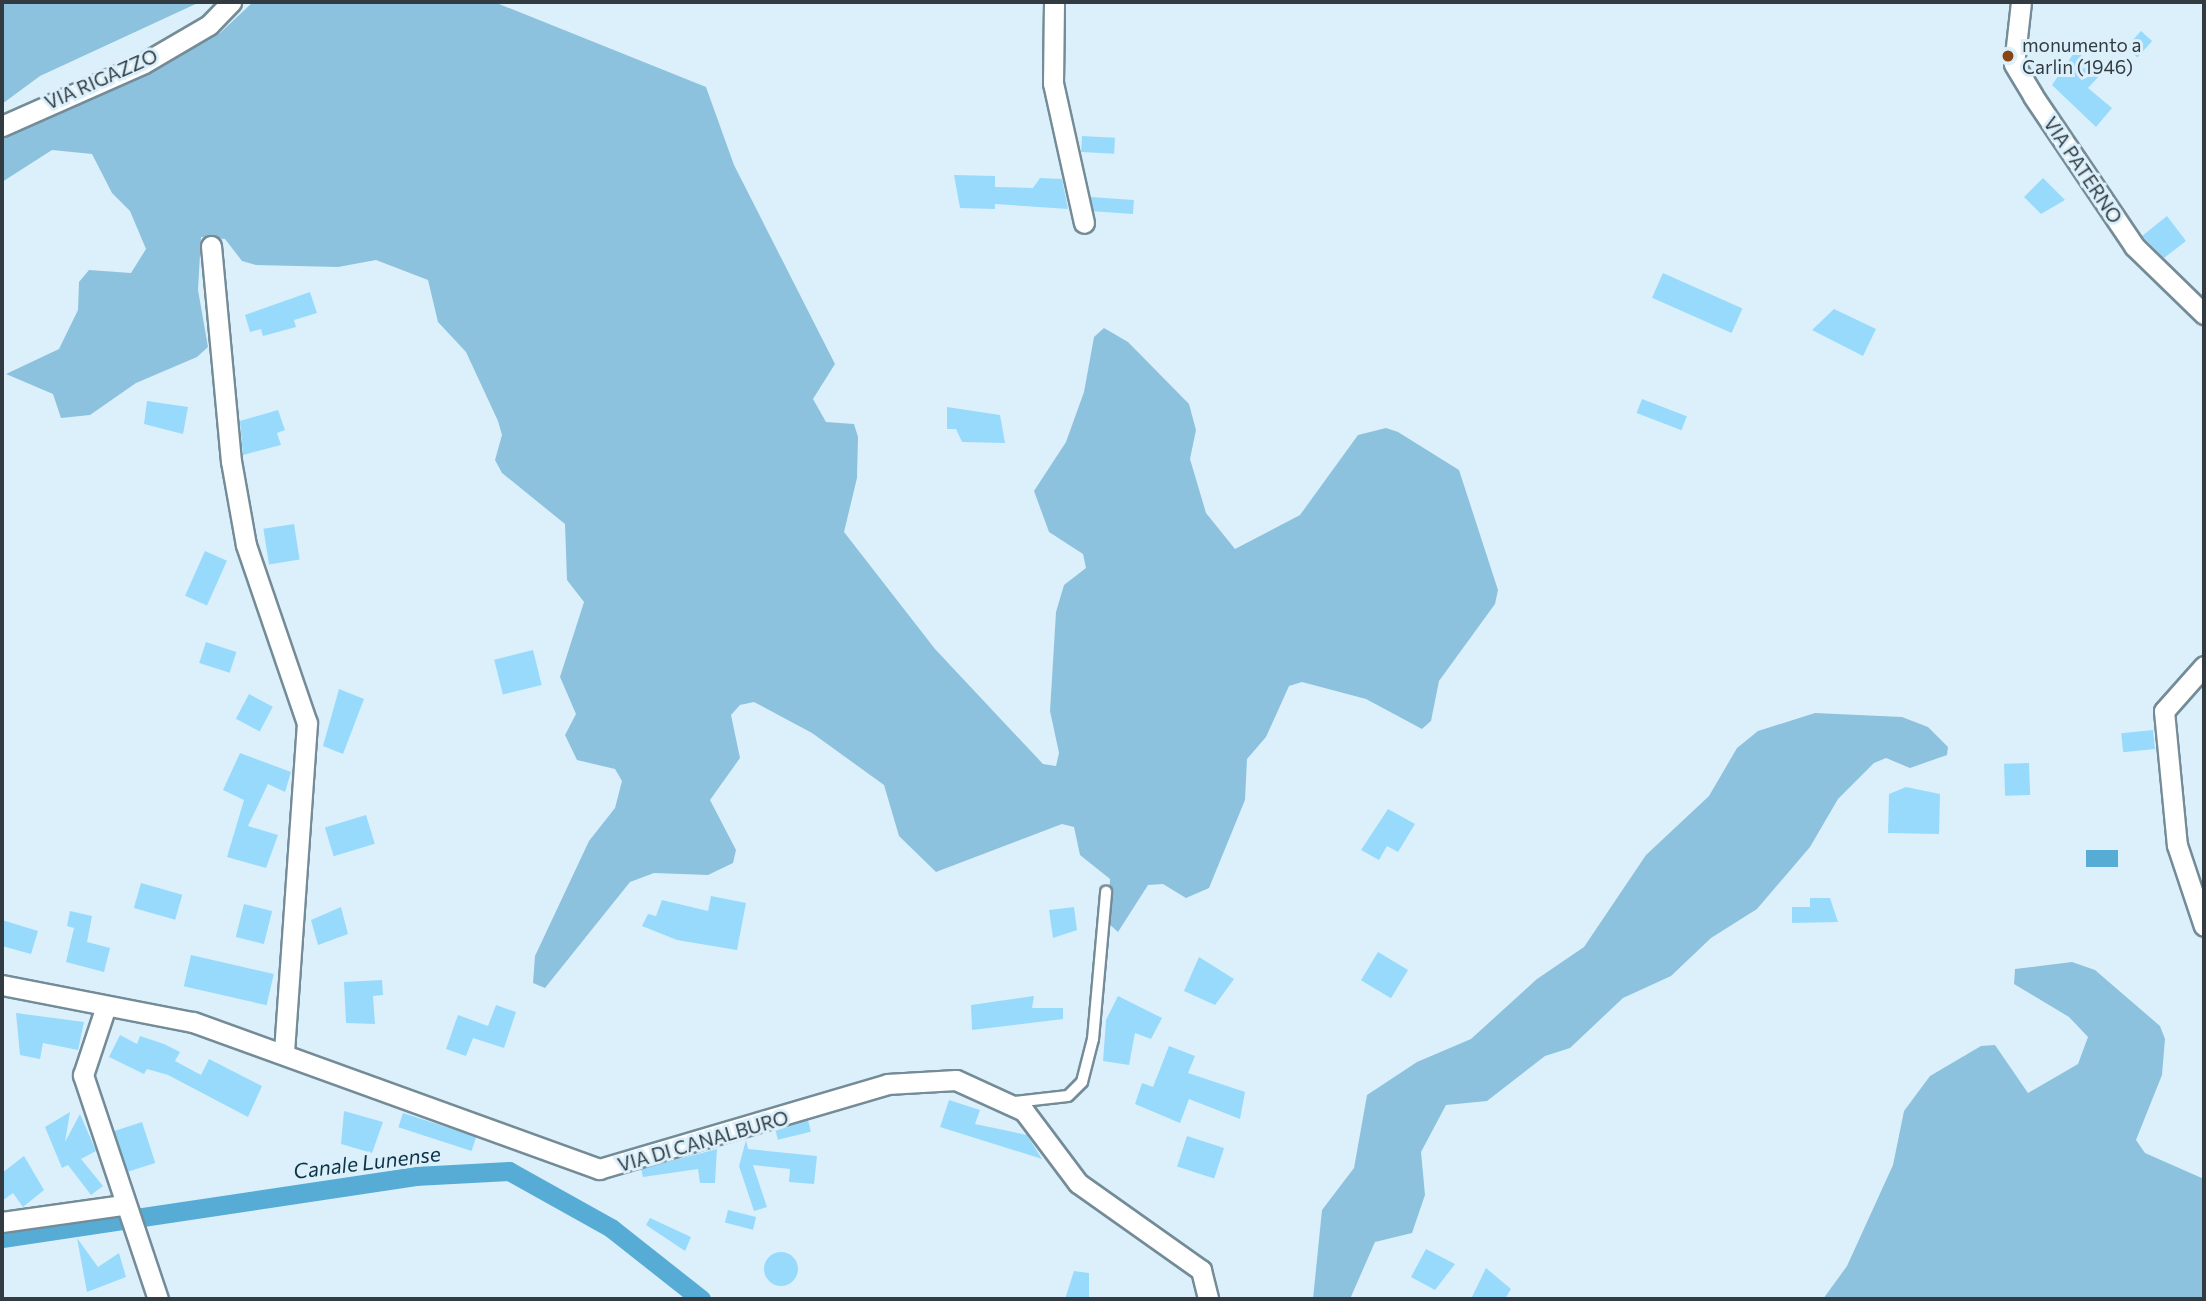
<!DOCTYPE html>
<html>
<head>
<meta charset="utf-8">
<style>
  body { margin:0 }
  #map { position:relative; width:2206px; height:1301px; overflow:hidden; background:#dcf0fb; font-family:Commissioner,sans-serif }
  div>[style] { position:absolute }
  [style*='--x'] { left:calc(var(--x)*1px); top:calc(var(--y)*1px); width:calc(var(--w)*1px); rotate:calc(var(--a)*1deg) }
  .green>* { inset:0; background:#8dc2de }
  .water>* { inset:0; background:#57acd6; transform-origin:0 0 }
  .canal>* { height:19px; margin:-9.5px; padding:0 9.5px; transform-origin:9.5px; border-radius:9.5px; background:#57acd6 }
  .building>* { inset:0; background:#98dafc; transform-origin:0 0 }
  .round { border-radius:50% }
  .roads { filter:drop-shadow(2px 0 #748c98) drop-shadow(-2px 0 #748c98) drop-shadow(0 2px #748c98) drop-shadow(0 -2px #748c98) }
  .service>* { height:10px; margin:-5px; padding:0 5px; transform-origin:5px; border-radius:5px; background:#fff }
  .minor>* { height:19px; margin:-9.5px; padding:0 9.5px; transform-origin:9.5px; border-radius:9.5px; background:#fff }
  .dots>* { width:19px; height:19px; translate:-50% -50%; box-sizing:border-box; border:4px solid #dcf0fb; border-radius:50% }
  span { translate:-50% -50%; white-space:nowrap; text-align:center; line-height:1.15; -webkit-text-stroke:6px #dcf0fb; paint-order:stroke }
  .poi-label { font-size:19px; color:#313b41 }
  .left { translate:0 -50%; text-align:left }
  .street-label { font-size:19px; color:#313b41 }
  .water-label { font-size:21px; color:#0d3446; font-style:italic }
  .frame { position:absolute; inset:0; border:4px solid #313b41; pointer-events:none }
</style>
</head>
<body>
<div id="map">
  <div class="green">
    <i style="clip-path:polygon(2px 2px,200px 2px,40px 76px,2px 104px)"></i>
    <i style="clip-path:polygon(253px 2px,494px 2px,706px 87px,734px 165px,835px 364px,813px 399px,826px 422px,854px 424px,858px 437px,857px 478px,844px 532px,935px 649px,1043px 764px,1056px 766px,1059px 753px,1050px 711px,1056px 612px,1064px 585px,1086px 568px,1083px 554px,1049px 532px,1034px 491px,1066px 442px,1084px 392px,1094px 337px,1104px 328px,1128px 342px,1189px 404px,1196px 430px,1190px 459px,1206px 513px,1235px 549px,1300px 515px,1358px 435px,1386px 428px,1398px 432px,1459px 470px,1498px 590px,1495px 604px,1439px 681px,1431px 721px,1422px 729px,1366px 699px,1302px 682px,1289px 686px,1266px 737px,1247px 759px,1245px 800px,1209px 888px,1186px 898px,1163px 884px,1148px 885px,1118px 932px,1108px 923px,1110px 879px,1080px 855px,1074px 827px,1062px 824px,936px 872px,899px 836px,884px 785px,812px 733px,754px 702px,740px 705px,731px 715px,740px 758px,710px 800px,736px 850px,733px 863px,708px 875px,654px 873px,630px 882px,545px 988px,533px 983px,535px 956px,589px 841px,615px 808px,622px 781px,615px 769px,577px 760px,565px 735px,576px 714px,560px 677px,584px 602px,567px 580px,565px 524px,502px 473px,495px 460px,502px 435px,498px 421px,466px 352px,438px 322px,428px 280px,376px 260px,338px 267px,256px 265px,242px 261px,225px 239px,201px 237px,198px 290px,208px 347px,197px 357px,136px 383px,90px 415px,61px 418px,53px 394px,6px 374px,59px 349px,78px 310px,79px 282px,89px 270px,131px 273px,146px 249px,130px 211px,112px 193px,92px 154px,52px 150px,2px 182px,2px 138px,77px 99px,155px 70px,220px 33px)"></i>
    <i style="clip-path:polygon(1815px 713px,1902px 717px,1928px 727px,1948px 747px,1947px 755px,1910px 768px,1886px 758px,1874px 763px,1838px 799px,1810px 847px,1757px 909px,1711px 938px,1671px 976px,1623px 998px,1570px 1048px,1545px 1056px,1487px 1101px,1446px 1105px,1421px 1152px,1425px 1195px,1412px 1233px,1375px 1242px,1350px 1299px,1313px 1299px,1322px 1210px,1354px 1168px,1367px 1095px,1417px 1062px,1471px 1039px,1537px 979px,1584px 947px,1646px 855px,1709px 796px,1737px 748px,1758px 731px)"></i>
    <i style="clip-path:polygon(2072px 962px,2095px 970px,2160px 1026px,2165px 1039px,2162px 1075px,2136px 1140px,2145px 1153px,2204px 1179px,2204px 1299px,1823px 1299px,1847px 1266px,1893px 1165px,1904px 1111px,1930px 1076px,1981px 1046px,1995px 1045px,2028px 1093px,2078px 1064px,2088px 1037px,2069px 1017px,2014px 984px,2015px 969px)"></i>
  </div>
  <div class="water">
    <i style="left:2086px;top:850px;width:32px;height:17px"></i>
  </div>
  <div class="canal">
    <i style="--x:2;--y:1238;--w:418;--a:-8.5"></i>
    <i style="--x:415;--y:1176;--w:94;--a:-3"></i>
    <i style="--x:509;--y:1171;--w:117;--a:29.2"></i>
    <i style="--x:611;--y:1228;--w:115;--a:38.3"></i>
  </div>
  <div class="building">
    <i style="left:2141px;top:31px;width:15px;height:22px;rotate:42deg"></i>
    <i style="clip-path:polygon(2076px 50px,2101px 74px,2088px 88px,2112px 108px,2096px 127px,2052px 85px)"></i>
    <i style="left:1082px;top:136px;width:33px;height:16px;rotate:3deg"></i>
    <i style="clip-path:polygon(954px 175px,995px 176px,995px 187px,1033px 188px,1040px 178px,1062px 179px,1068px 209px,995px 204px,995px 209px,960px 208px)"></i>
    <i style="clip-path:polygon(2043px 178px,2065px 200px,2041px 214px,2024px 197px)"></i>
    <i style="left:1091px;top:197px;width:43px;height:14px;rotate:4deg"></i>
    <i style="clip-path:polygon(2167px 216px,2186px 241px,2164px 258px,2142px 236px)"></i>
    <i style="left:1663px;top:273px;width:87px;height:27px;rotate:24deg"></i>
    <i style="clip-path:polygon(310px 292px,317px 313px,294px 320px,296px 327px,263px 336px,261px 329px,250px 332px,245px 315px)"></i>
    <i style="clip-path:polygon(1834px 309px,1876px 329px,1863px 356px,1812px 330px)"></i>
    <i style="left:1642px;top:399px;width:48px;height:15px;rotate:21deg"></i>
    <i style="clip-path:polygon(147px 401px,188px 407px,183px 434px,144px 424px)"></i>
    <i style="clip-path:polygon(947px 407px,1000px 415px,1005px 443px,962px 442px,956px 429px,947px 429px)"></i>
    <i style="clip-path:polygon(278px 410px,285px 430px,277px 433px,281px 445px,243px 455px,240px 421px)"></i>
    <i style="left:294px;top:524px;width:36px;height:31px;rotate:81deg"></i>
    <i style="left:205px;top:551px;width:24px;height:49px;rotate:24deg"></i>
    <i style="left:206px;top:642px;width:32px;height:22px;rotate:18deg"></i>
    <i style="left:533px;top:650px;width:36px;height:40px;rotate:76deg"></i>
    <i style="clip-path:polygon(339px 689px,364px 699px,343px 754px,323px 746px)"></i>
    <i style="left:249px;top:694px;width:27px;height:28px;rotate:28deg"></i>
    <i style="left:2153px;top:730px;width:19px;height:32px;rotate:84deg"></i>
    <i style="clip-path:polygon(240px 753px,291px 772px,285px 792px,268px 784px,248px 826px,278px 835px,266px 868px,227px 857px,244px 800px,223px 790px)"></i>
    <i style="left:2029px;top:763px;width:32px;height:25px;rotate:88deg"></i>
    <i style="clip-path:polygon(1906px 787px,1940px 794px,1939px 834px,1888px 833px,1889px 794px)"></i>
    <i style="clip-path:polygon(1388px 809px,1415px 824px,1398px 852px,1387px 846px,1379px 860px,1361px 850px)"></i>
    <i style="left:366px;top:815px;width:30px;height:43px;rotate:73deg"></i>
    <i style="left:141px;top:883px;width:43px;height:26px;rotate:16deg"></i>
    <i style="clip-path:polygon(711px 896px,746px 903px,737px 950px,677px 940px,642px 926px,648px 914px,656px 916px,662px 900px,708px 911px)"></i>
    <i style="clip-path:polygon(1810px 898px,1830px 898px,1838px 922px,1792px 923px,1792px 907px,1810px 907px)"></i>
    <i style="left:244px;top:904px;width:29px;height:34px;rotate:14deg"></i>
    <i style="clip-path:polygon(341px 907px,348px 934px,318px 945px,311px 920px)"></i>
    <i style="clip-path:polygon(1074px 907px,1077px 930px,1053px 938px,1049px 910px)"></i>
    <i style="clip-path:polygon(70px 911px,92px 916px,87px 942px,110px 948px,104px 972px,66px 962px,74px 928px,67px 926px)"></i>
    <i style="clip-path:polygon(2px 920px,38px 931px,31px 954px,2px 946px)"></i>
    <i style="left:1378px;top:952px;width:35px;height:33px;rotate:31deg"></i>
    <i style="left:191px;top:955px;width:85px;height:32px;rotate:13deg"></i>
    <i style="clip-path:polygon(1199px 957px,1234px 979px,1215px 1005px,1184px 991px)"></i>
    <i style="clip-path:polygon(382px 980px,383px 995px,373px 996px,375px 1024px,346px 1023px,344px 982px)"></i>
    <i style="clip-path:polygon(1034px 996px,1032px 1008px,1063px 1008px,1063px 1019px,972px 1030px,971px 1005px)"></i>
    <i style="clip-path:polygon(1118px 996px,1162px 1018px,1151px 1039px,1135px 1033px,1129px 1065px,1103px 1061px,1106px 1020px)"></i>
    <i style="clip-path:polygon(496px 1005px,516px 1012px,504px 1048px,473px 1038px,466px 1056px,446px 1049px,458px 1015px,488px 1026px)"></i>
    <i style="clip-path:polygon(16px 1013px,84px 1022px,78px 1050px,43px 1043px,40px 1059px,20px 1055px)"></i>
    <i style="clip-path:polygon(120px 1035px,137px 1044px,140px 1036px,164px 1044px,180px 1052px,175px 1061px,201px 1075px,209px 1059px,262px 1086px,248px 1117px,168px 1075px,147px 1069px,144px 1074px,109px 1057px)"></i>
    <i style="clip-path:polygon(1169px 1046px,1195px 1056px,1188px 1073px,1245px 1092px,1240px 1119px,1189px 1099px,1180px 1123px,1135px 1104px,1142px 1083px,1153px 1087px)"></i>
    <i style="clip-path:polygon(949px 1100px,980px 1110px,975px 1124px,1027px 1135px,1042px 1159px,940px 1127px)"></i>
    <i style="clip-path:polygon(344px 1111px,383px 1122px,372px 1153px,341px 1144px)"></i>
    <i style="clip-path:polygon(70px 1112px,65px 1142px,80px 1114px,96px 1151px,81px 1159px,103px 1186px,91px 1195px,68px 1165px,62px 1168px,45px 1127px)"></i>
    <i style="left:403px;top:1113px;width:77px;height:15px;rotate:18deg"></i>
    <i style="left:808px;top:1120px;width:12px;height:34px;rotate:76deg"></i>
    <i style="left:142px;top:1122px;width:43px;height:29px;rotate:72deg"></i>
    <i style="left:1187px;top:1136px;width:39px;height:32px;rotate:18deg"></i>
    <i style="clip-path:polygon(746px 1140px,748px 1149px,817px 1156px,814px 1184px,789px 1182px,790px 1169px,753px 1165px,767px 1207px,754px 1211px,739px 1166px)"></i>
    <i style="clip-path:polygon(717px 1149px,715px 1183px,700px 1183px,698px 1169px,643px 1177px,641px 1169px)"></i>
    <i style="clip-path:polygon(24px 1156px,44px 1190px,23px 1207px,13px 1193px,2px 1201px,2px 1173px)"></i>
    <i style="left:728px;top:1210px;width:29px;height:13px;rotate:14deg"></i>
    <i style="clip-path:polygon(650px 1218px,691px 1237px,685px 1251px,646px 1225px)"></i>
    <i style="clip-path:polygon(77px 1238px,98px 1267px,119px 1253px,126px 1277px,87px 1292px)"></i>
    <i style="clip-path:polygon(1426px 1249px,1455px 1264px,1435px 1290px,1411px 1277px)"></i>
    <i class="round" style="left:764px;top:1252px;width:34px;height:34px"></i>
    <i style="clip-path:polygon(1486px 1268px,1511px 1289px,1505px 1299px,1471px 1299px)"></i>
    <i style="clip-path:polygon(1074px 1271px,1089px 1273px,1089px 1299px,1065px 1299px)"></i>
  </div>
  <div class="roads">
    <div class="service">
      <i style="--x:1015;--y:1102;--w:53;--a:-6.5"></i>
      <i style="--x:1068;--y:1096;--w:20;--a:-45"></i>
      <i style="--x:1082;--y:1082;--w:44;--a:-75.7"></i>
      <i style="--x:1093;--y:1039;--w:148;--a:-84.9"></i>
    </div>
    <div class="minor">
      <i style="--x:1054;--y:2;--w:81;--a:90.7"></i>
      <i style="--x:1053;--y:83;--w:143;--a:77.5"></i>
      <i style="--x:2021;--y:2;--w:62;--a:96.4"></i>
      <i style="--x:2014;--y:64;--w:37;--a:59"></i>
      <i style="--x:2033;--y:96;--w:181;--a:56"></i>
      <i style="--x:2134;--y:246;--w:98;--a:44.2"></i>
      <i style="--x:2;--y:126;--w:155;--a:-23.9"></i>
      <i style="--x:144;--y:63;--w:75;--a:-30.3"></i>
      <i style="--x:209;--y:25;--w:32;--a:-46"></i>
      <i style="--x:211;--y:246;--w:216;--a:84.7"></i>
      <i style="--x:231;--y:461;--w:85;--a:79.9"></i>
      <i style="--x:246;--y:545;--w:188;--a:71.1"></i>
      <i style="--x:307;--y:723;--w:331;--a:94"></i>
      <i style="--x:2204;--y:666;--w:60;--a:131.6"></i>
      <i style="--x:2164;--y:711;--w:135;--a:84.5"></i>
      <i style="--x:2177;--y:845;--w:85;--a:71.6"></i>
      <i style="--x:2;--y:985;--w:195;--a:11"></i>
      <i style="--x:193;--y:1022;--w:432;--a:19.9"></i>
      <i style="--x:599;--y:1169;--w:300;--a:-16.4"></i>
      <i style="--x:887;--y:1084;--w:69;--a:-3.3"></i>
      <i style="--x:956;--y:1080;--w:75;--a:24.5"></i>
      <i style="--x:1024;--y:1111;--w:90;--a:53.1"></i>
      <i style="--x:1078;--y:1183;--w:151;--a:35.3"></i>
      <i style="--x:1201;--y:1270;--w:30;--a:76"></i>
      <i style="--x:106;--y:1006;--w:73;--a:108.4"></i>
      <i style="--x:83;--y:1075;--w:236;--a:71.5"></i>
      <i style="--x:2;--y:1222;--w:122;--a:-8"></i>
    </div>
  </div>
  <div class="dots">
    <i style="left:2008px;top:56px;background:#884514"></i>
  </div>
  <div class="poi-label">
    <span class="left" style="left:2022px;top:56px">monumento a<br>Carlin (1946)</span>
  </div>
  <div class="street-label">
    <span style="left:101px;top:79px;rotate:-24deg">VIA RIGAZZO</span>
    <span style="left:2083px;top:170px;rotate:56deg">VIA PATERNO</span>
    <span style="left:703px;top:1141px;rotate:-16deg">VIA DI CANALBURO</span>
  </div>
  <div class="water-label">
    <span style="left:367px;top:1162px;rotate:-7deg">Canale Lunense</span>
  </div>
  <div class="frame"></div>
</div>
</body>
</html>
